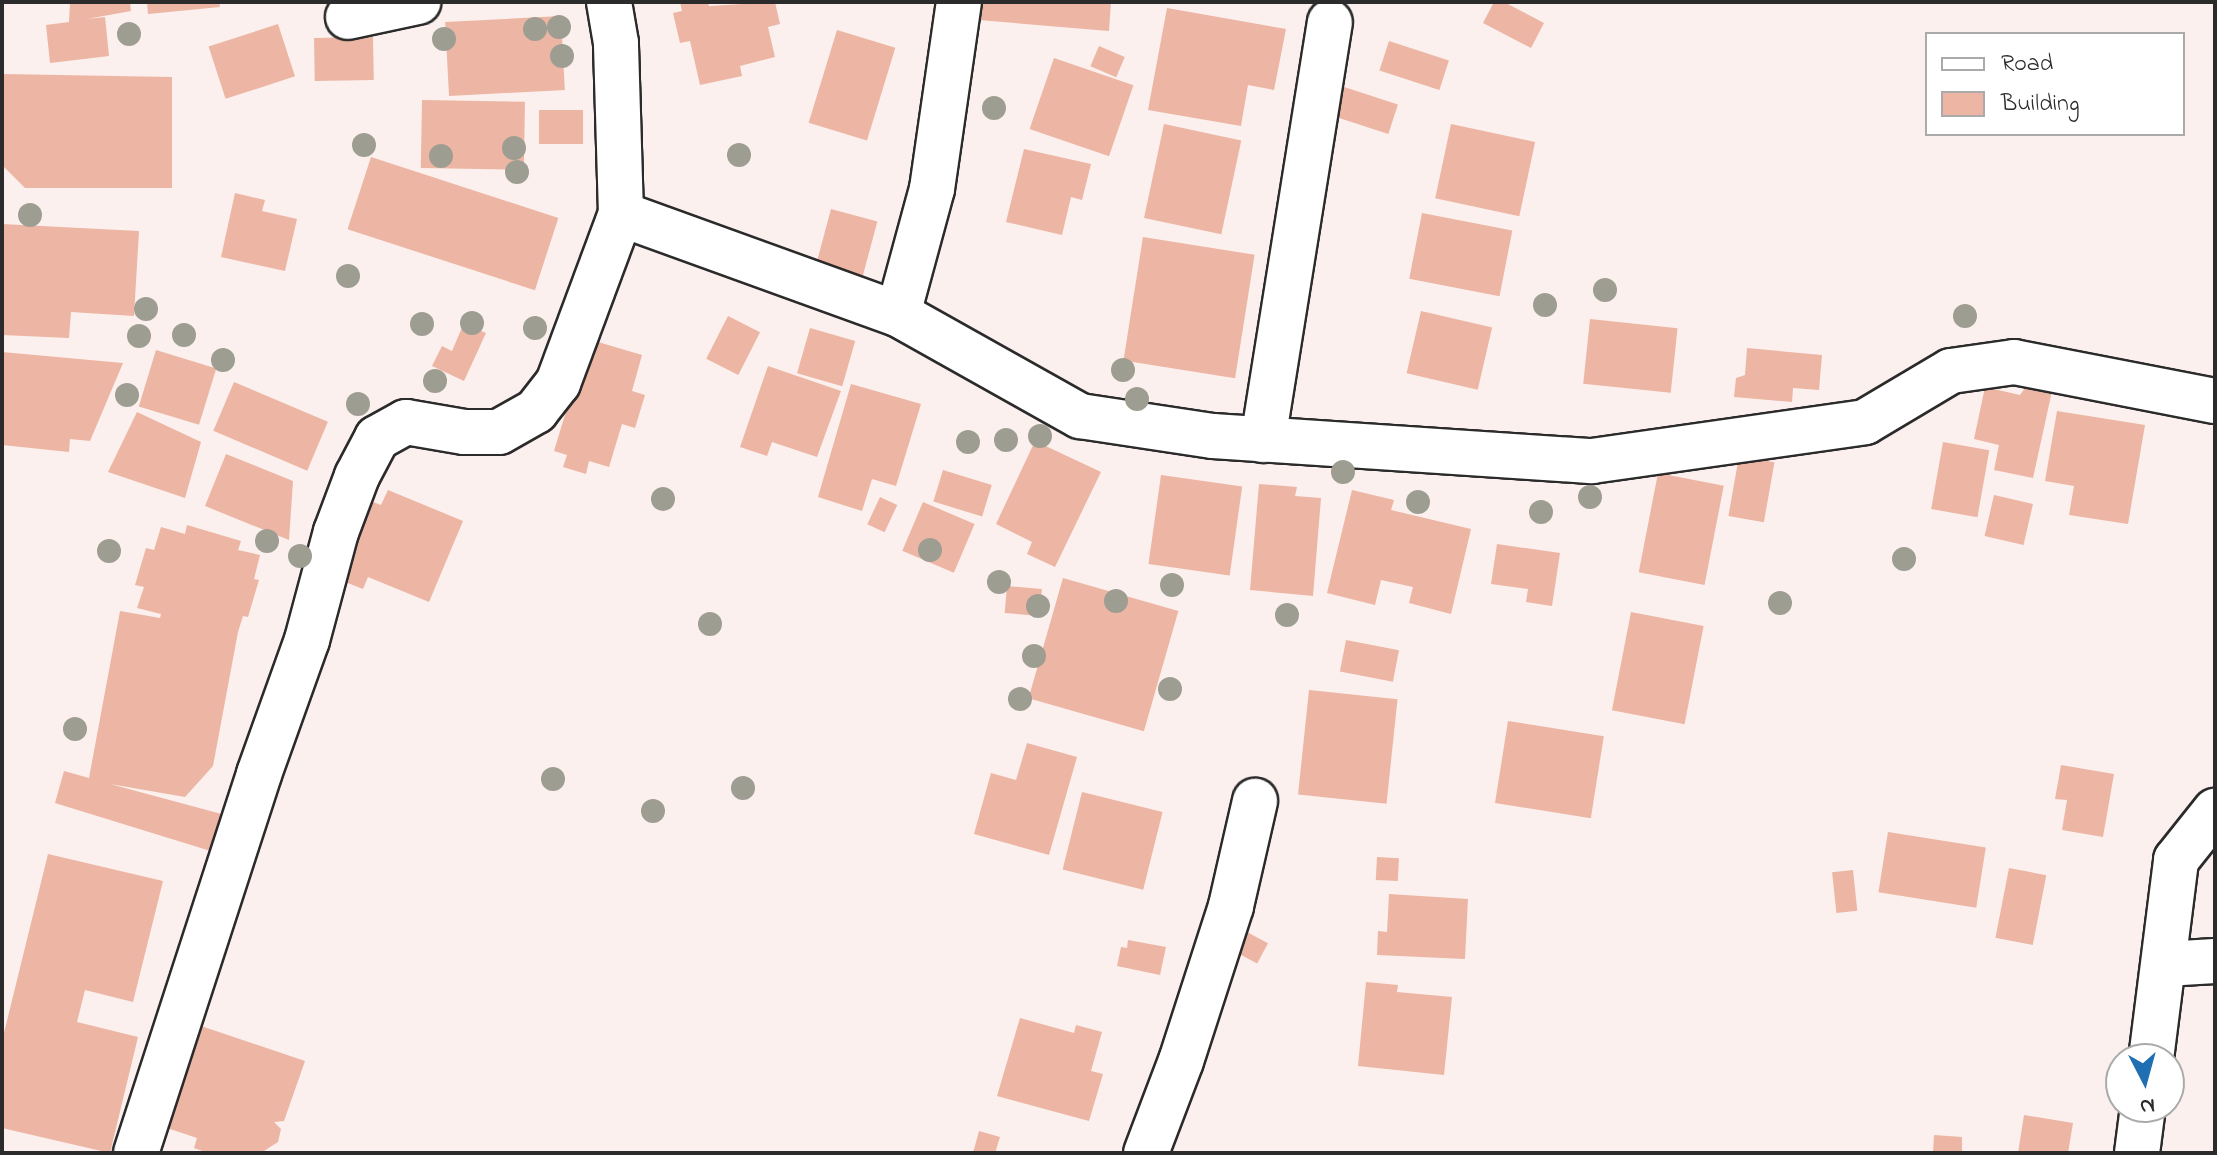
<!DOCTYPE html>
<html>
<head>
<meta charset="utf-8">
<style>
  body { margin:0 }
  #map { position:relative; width:2217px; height:1155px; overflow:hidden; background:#fbf0ed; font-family:"Indie Flower",sans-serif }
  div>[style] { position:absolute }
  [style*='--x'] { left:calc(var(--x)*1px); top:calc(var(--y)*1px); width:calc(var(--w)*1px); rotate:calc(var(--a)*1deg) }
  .building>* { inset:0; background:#edb5a3; transform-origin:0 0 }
  .roads { filter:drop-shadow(2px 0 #2b2b2b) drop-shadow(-2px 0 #2b2b2b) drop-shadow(0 2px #2b2b2b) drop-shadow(0 -2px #2b2b2b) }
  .street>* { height:44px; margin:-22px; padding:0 22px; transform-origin:22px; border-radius:22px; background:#fff }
  .trees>* { width:24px; height:24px; margin:-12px; border-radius:50%; background:#9e9d92 }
  span { translate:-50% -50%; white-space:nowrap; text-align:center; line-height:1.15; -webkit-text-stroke:6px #fff; paint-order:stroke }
  .frame { position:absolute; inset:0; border:4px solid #2b2b2b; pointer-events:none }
  .legend { position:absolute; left:1925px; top:32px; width:260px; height:104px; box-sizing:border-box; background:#fff; border:2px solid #aaa; margin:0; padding:10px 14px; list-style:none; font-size:24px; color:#2b2b2b }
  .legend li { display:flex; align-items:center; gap:16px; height:40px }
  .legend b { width:40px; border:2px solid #aaa }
  .north { position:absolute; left:2105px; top:1043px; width:80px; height:80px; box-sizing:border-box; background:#fff; border:2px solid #aaa; border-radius:50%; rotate:174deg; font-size:22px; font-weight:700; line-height:32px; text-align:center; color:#2b2b2b }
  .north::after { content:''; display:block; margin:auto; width:28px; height:36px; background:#1f6fb2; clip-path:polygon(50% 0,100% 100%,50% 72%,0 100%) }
</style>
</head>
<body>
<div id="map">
  <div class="building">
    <i style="clip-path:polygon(70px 2px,130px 2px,131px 11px,87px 19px,105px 17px,109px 56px,50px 63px,46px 25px,69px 22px)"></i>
    <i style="clip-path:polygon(147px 2px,219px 2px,220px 7px,148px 14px)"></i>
    <i style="clip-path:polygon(680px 2px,708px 2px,709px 6px,775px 2px,780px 24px,768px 27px,775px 57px,740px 66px,742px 76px,700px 85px,690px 41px,680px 43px,673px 13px,682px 11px)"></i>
    <i style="clip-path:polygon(980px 2px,1111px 2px,1109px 31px,979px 20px)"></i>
    <i style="clip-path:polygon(1494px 2px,1504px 2px,1544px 23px,1531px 48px,1483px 23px)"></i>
    <i style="clip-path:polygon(1167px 8px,1286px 29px,1274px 90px,1248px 85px,1241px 126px,1148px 110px)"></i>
    <i style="left:561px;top:16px;width:74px;height:116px;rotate:87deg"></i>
    <i style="left:278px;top:24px;width:55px;height:73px;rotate:72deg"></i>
    <i style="left:837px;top:30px;width:61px;height:97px;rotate:17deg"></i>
    <i style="left:373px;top:37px;width:43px;height:59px;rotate:89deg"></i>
    <i style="left:1389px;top:41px;width:63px;height:31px;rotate:18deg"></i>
    <i style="left:1099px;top:46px;width:28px;height:22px;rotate:23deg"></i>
    <i style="left:1054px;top:58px;width:84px;height:75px;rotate:19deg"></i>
    <i style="clip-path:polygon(2px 74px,172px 77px,172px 188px,25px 188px,2px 165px)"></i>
    <i style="left:1338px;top:85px;width:63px;height:31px;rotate:18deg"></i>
    <i style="left:422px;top:100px;width:103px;height:68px;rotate:1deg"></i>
    <i style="left:539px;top:110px;width:44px;height:34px"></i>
    <i style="left:1164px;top:124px;width:79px;height:96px;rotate:12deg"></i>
    <i style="left:1451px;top:124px;width:86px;height:76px;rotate:12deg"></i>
    <i style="clip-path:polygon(1024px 149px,1091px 164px,1082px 200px,1071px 197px,1062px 235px,1006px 222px)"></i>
    <i style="left:371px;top:157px;width:197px;height:76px;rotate:18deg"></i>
    <i style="clip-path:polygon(235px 193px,265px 200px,262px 211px,297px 219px,285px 271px,221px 257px)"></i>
    <i style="left:831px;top:209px;width:48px;height:67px;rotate:15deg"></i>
    <i style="left:1422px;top:213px;width:92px;height:67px;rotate:11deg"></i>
    <i style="clip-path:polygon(2px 224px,139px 231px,134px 316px,71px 312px,69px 338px,2px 335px)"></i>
    <i style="left:1143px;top:237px;width:113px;height:125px;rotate:9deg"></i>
    <i style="left:1421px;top:311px;width:73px;height:64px;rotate:13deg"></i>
    <i style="left:728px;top:316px;width:36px;height:48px;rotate:27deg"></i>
    <i style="left:1590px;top:319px;width:88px;height:65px;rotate:6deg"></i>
    <i style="clip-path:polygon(464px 323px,486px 333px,464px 381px,432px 366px,442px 346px,452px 351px)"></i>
    <i style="left:810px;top:328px;width:47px;height:47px;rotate:16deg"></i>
    <i style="clip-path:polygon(588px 339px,642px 355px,632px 391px,645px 395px,635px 428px,622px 424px,609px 467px,589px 461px,586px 474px,563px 467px,567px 455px,554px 451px)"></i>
    <i style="clip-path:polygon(1747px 348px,1822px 355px,1819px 390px,1793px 388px,1792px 402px,1734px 397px,1736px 378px,1745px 375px)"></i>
    <i style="left:156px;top:350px;width:63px;height:59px;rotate:17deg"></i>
    <i style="clip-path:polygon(2px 352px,123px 363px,90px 441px,70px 439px,69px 452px,2px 445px)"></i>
    <i style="clip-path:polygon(768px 366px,841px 391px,817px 457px,772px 442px,767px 456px,740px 447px)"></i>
    <i style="left:234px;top:382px;width:102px;height:53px;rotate:23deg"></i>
    <i style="clip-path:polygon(851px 384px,921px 404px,896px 486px,872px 479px,862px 511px,818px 497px)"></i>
    <i style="clip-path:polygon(2027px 385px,2052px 391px,2033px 478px,1994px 470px,1999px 445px,1974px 439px,1985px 387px,2020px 395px)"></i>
    <i style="clip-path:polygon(2057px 411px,2145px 425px,2128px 524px,2069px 515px,2074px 486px,2045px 481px)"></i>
    <i style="clip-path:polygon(137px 412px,201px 442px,185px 498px,108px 472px)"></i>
    <i style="clip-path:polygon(1035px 441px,1101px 472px,1055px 567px,1027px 554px,1032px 542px,996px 524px)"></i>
    <i style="left:1943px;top:442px;width:47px;height:68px;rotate:10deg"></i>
    <i style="clip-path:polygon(226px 454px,293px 481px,289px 540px,205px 506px)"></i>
    <i style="left:1739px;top:456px;width:36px;height:61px;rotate:10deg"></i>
    <i style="left:943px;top:470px;width:51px;height:33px;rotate:17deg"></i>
    <i style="left:1658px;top:473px;width:67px;height:101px;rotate:11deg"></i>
    <i style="left:1161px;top:475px;width:82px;height:90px;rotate:8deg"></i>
    <i style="clip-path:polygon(1259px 484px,1297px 487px,1295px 496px,1321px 498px,1313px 596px,1250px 590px)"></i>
    <i style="clip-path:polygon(388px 490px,463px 521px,429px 602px,368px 577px,363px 589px,335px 578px,368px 500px,381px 505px)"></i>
    <i style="clip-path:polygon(1352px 490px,1394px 500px,1391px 510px,1471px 529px,1451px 614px,1409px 603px,1413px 587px,1381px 580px,1375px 605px,1327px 593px)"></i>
    <i style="left:1994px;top:495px;width:40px;height:42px;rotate:13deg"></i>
    <i style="left:880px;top:497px;width:19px;height:30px;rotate:25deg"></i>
    <i style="left:923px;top:502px;width:56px;height:53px;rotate:23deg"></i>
    <i style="clip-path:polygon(187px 525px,241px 541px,238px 550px,260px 555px,254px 579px,259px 580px,248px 617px,243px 616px,238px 632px,213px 766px,185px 797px,110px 784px,229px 816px,217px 853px,55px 803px,64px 771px,89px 778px,120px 611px,160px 618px,161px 614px,137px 608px,144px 587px,135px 585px,146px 548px,154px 550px,161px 527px,185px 534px)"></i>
    <i style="clip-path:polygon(1497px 544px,1560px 553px,1552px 606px,1526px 602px,1528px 589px,1491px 584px)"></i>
    <i style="left:1063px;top:578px;width:120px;height:125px;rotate:16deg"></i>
    <i style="left:1007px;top:586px;width:35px;height:27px;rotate:5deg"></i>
    <i style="left:1631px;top:612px;width:74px;height:100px;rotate:11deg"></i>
    <i style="left:1346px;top:640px;width:54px;height:32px;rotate:11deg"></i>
    <i style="left:1309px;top:690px;width:89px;height:105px;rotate:6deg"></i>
    <i style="left:1508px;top:721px;width:97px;height:83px;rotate:9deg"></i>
    <i style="clip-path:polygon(1027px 743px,1077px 757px,1049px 855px,974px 834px,991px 773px,1016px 780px)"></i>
    <i style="clip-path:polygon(2061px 765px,2114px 774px,2103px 837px,2062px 830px,2067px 800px,2055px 799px)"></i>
    <i style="left:1082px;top:792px;width:83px;height:80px;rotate:14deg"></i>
    <i style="left:1888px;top:832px;width:99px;height:61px;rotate:9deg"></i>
    <i style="clip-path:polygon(48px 854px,163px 881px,133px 1002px,85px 990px,77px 1022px,138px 1037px,110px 1153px,2px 1128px,2px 1041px)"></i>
    <i style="left:1377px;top:857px;width:22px;height:23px;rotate:3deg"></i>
    <i style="left:2009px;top:868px;width:38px;height:71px;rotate:11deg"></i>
    <i style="left:1853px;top:870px;width:41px;height:21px;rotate:84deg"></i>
    <i style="clip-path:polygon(1389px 894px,1468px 899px,1465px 959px,1377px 955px,1378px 931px,1387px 932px)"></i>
    <i style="left:1245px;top:931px;width:26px;height:23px;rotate:28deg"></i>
    <i style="clip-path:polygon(1128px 940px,1166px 947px,1160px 975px,1117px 966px,1121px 947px,1127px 948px)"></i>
    <i style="clip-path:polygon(1366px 982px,1398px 985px,1397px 992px,1452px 997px,1444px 1075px,1358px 1066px)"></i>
    <i style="clip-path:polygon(1020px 1018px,1074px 1033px,1076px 1025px,1102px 1032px,1091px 1071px,1103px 1074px,1089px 1121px,997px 1096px)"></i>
    <i style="clip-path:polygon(201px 1026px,305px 1061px,284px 1121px,274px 1122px,281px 1129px,278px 1142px,264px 1151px,208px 1153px,194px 1148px,197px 1138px,167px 1128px)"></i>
    <i style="clip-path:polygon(2024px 1115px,2073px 1123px,2068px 1153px,2018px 1153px)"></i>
    <i style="clip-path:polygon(979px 1131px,1000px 1137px,995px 1153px,973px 1153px)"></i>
    <i style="clip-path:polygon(1934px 1135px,1962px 1137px,1962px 1153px,1933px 1153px)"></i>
  </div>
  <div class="roads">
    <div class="street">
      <i style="--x:348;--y:17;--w:72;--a:-12.1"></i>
      <i style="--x:621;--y:214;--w:294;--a:19.9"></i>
      <i style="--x:898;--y:314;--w:209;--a:29.3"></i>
      <i style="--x:1080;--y:416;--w:134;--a:8.6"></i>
      <i style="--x:1213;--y:436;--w:380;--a:3.8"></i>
      <i style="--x:1592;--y:461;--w:276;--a:-8.1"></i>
      <i style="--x:1865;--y:422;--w:100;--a:-30.7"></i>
      <i style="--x:1951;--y:371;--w:64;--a:-8.1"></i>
      <i style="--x:2014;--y:362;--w:205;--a:11"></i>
      <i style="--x:898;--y:314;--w:130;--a:-74.8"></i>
      <i style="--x:932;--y:189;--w:189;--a:-81.8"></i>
      <i style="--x:1263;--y:440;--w:423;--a:-80.9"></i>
      <i style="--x:2165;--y:964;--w:50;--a:-3.4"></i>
      <i style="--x:2151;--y:1059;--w:201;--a:-82.8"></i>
      <i style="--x:2176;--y:860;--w:63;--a:-51.5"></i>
      <i style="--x:136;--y:1153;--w:398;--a:-72"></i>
      <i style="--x:259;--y:774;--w:142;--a:-70.3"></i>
      <i style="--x:307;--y:640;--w:112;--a:-75"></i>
      <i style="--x:336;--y:532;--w:60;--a:-69.4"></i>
      <i style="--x:357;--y:476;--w:43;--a:-62.2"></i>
      <i style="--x:377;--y:438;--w:33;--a:-29"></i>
      <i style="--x:406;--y:422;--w:59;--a:9.8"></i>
      <i style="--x:464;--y:432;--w:35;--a:0"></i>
      <i style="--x:499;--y:432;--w:43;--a:-29.6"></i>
      <i style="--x:536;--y:411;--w:36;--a:-52"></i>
      <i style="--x:558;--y:383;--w:180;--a:-69.6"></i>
      <i style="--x:621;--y:214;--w:171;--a:-91.7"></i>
      <i style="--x:616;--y:43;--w:42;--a:-99.7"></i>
      <i style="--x:1146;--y:1153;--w:98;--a:-69.2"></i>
      <i style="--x:1181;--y:1061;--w:163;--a:-72.1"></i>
      <i style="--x:1231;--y:906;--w:108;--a:-77.1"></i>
      <i style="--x:2137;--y:1153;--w:46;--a:-82.6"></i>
    </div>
  </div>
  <div class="trees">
    <i style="left:559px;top:27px"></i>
    <i style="left:535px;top:29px"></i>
    <i style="left:129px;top:34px"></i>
    <i style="left:444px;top:39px"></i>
    <i style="left:562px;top:56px"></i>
    <i style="left:994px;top:108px"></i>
    <i style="left:364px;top:145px"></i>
    <i style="left:514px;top:148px"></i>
    <i style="left:739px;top:155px"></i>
    <i style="left:441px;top:156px"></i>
    <i style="left:517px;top:172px"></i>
    <i style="left:30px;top:215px"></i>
    <i style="left:348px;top:276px"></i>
    <i style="left:1605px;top:290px"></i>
    <i style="left:1545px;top:305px"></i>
    <i style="left:146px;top:309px"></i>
    <i style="left:1965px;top:316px"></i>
    <i style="left:472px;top:323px"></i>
    <i style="left:422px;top:324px"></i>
    <i style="left:535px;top:328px"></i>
    <i style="left:184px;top:335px"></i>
    <i style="left:139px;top:336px"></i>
    <i style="left:223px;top:360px"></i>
    <i style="left:1123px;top:370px"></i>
    <i style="left:435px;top:381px"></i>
    <i style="left:127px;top:395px"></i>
    <i style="left:1137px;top:399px"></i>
    <i style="left:358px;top:404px"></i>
    <i style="left:1040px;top:436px"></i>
    <i style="left:1006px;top:440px"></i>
    <i style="left:968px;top:442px"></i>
    <i style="left:1343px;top:472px"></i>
    <i style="left:1590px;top:497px"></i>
    <i style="left:663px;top:499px"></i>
    <i style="left:1418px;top:502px"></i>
    <i style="left:1541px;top:512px"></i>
    <i style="left:267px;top:541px"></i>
    <i style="left:930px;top:550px"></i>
    <i style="left:109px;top:551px"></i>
    <i style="left:300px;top:556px"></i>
    <i style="left:1904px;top:559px"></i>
    <i style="left:999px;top:582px"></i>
    <i style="left:1172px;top:585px"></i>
    <i style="left:1116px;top:601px"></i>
    <i style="left:1780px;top:603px"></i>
    <i style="left:1038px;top:606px"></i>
    <i style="left:1287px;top:615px"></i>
    <i style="left:710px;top:624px"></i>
    <i style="left:1034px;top:656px"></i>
    <i style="left:1170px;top:689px"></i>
    <i style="left:1020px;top:699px"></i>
    <i style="left:75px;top:729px"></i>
    <i style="left:553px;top:779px"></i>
    <i style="left:743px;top:788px"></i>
    <i style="left:653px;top:811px"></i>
  </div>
  <div class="frame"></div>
  <ul class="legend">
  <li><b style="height:10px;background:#fff"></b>Road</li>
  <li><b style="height:22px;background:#edb5a3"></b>Building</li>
  </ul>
  <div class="north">N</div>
</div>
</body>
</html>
